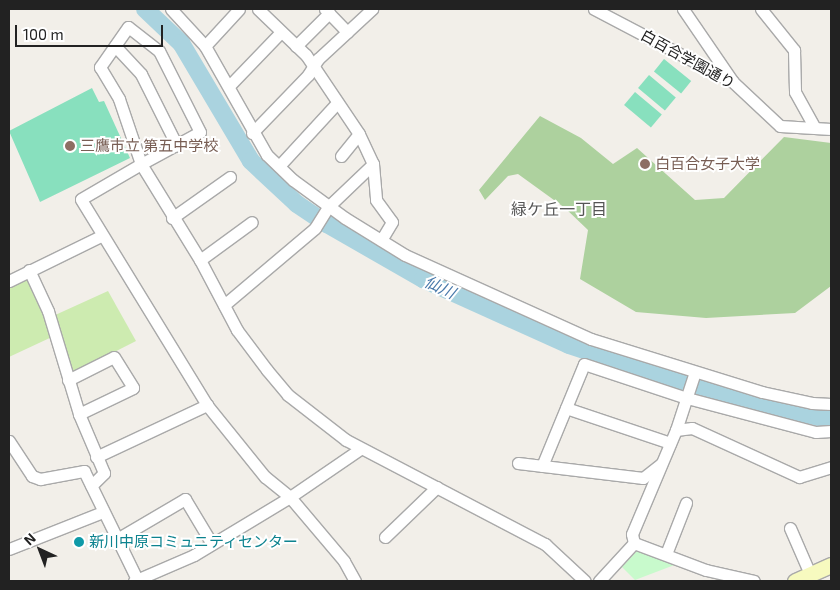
<!DOCTYPE html>
<html>
<head>
<meta charset="utf-8">
<style>
  body { margin:0 }
  #map { position:relative; width:840px; height:590px; overflow:hidden; background:#f2efe9; font-family:"Exo 2","Noto Sans JP",sans-serif }
  div>[style] { position:absolute }
  [style*='--x'] { left:calc(var(--x)*1px); top:calc(var(--y)*1px); width:calc(var(--w)*1px); rotate:calc(var(--a)*1deg) }
  .grass>* { inset:0; background:#cdebb0 }
  .forest>* { inset:0; background:#add19e }
  .park>* { inset:0; background:#c8facc }
  .pitch>* { inset:0; background:#88e0be; transform-origin:0 0 }
  .river>* { height:18px; margin:-9px; padding:0 9px; transform-origin:9px; border-radius:9px; background:#aad3df }
  .roads { filter:drop-shadow(1px 0 #a9a9a9) drop-shadow(-1px 0 #a9a9a9) drop-shadow(0 1px #a9a9a9) drop-shadow(0 -1px #a9a9a9) }
  .minor>* { height:11px; margin:-5.5px; padding:0 5.5px; transform-origin:5.5px; border-radius:5.5px; background:#fff }
  .secondary>* { height:15px; margin:-7.5px; padding:0 7.5px; transform-origin:7.5px; border-radius:7.5px; background:#f7fabf }
  .dots>* { width:14px; height:14px; translate:-50% -50%; box-sizing:border-box; border:2px solid #fff; border-radius:50% }
  span { translate:-50% -50%; white-space:nowrap; text-align:center; line-height:1.15; -webkit-text-stroke:4px #fff; paint-order:stroke }
  .street-label { font-size:15px; color:#222 }
  .education-label { font-size:15px; color:#785e54 }
  .left { translate:0 -50%; text-align:left }
  .culture-label { font-size:15px; color:#0d838f }
  .neighbourhood-label { font-size:16px; color:#555 }
  .water-label { font-size:16px; color:#4a7aab; font-style:italic }
  .frame { position:absolute; inset:0; border:10px solid #222; pointer-events:none }
  .north { position:absolute; left:15px; top:525px; width:50px; height:50px; -webkit-text-stroke:4px #fff; paint-order:stroke; rotate:317deg; font-size:14px; font-weight:700; line-height:20px; text-align:center; color:#222 }
  .north::after { content:''; display:block; margin:auto; width:18px; height:22px; background:#222; clip-path:polygon(50% 0,100% 100%,50% 72%,0 100%) }
  .scale { position:absolute; left:15px; top:25px; width:148px; height:22px; box-sizing:border-box; border:2px solid #222; border-top:0; padding-left:6px; font-size:15px; line-height:18px; white-space:nowrap; color:#222; -webkit-text-stroke:4px #fff; paint-order:stroke }
</style>
</head>
<body>
<div id="map">
  <div class="grass">
    <i style="clip-path:polygon(27px 276px,54px 336px,9px 357px,9px 285px)"></i>
    <i style="clip-path:polygon(108px 291px,136px 341px,73px 373px,53px 316px)"></i>
  </div>
  <div class="forest">
    <i style="clip-path:polygon(540px 116px,581px 138px,613px 164px,637px 148px,695px 200px,724px 198px,784px 137px,831px 143px,831px 286px,795px 313px,706px 318px,636px 312px,580px 279px,588px 230px,565px 208px,518px 174px,508px 176px,485px 200px,479px 190px)"></i>
  </div>
  <div class="park">
    <i style="clip-path:polygon(639px 549px,677px 564px,635px 580px,622px 567px)"></i>
  </div>
  <div class="pitch">
    <i style="left:664px;top:59px;width:35px;height:16px;rotate:39deg"></i>
    <i style="left:649px;top:75px;width:35px;height:17px;rotate:40deg"></i>
    <i style="clip-path:polygon(92px 88px,99px 102px,104px 101px,130px 158px,40px 202px,9px 131px)"></i>
    <i style="left:635px;top:92px;width:35px;height:17px;rotate:40deg"></i>
  </div>
  <div class="river">
    <i style="--x:145;--y:9;--w:50;--a:43.4"></i>
    <i style="--x:181;--y:43;--w:137;--a:59.3"></i>
    <i style="--x:251;--y:161;--w:63;--a:43.1"></i>
    <i style="--x:297;--y:204;--w:36;--a:34"></i>
    <i style="--x:327;--y:224;--w:111;--a:29.8"></i>
    <i style="--x:423;--y:279;--w:160;--a:24.3"></i>
    <i style="--x:569;--y:345;--w:115;--a:18.3"></i>
    <i style="--x:678;--y:381;--w:104;--a:15.6"></i>
    <i style="--x:778;--y:409;--w:42;--a:11"></i>
    <i style="--x:819;--y:417;--w:12;--a:-5"></i>
  </div>
  <div class="roads">
    <div class="minor">
      <i style="--x:171;--y:9;--w:50;--a:47.4"></i>
      <i style="--x:205;--y:46;--w:125;--a:60.4"></i>
      <i style="--x:267;--y:155;--w:36;--a:44"></i>
      <i style="--x:293;--y:180;--w:64;--a:36.2"></i>
      <i style="--x:345;--y:218;--w:70;--a:31.7"></i>
      <i style="--x:405;--y:255;--w:204;--a:24.3"></i>
      <i style="--x:591;--y:339;--w:179;--a:17.2"></i>
      <i style="--x:762;--y:392;--w:51;--a:12.4"></i>
      <i style="--x:812;--y:403;--w:19;--a:3"></i>
      <i style="--x:258;--y:9;--w:66;--a:43.8"></i>
      <i style="--x:306;--y:55;--w:95;--a:56.1"></i>
      <i style="--x:359;--y:134;--w:33;--a:65"></i>
      <i style="--x:373;--y:164;--w:36;--a:85"></i>
      <i style="--x:376;--y:200;--w:27;--a:54"></i>
      <i style="--x:392;--y:222;--w:21;--a:121"></i>
      <i style="--x:325;--y:9;--w:32;--a:46"></i>
      <i style="--x:594;--y:9;--w:157;--a:27.7"></i>
      <i style="--x:733;--y:82;--w:64;--a:43.1"></i>
      <i style="--x:780;--y:126;--w:51;--a:3.4"></i>
      <i style="--x:683;--y:9;--w:88;--a:55.6"></i>
      <i style="--x:761;--y:9;--w:53;--a:51.2"></i>
      <i style="--x:794;--y:50;--w:42;--a:88.6"></i>
      <i style="--x:795;--y:92;--w:39;--a:61"></i>
      <i style="--x:115;--y:46;--w:38;--a:47"></i>
      <i style="--x:141;--y:74;--w:80;--a:63.4"></i>
      <i style="--x:205;--y:46;--w:50;--a:-47.4"></i>
      <i style="--x:296;--y:46;--w:47;--a:-45"></i>
      <i style="--x:229;--y:86;--w:75;--a:-46.1"></i>
      <i style="--x:252;--y:133;--w:81;--a:-46"></i>
      <i style="--x:308;--y:75;--w:19;--a:-58"></i>
      <i style="--x:318;--y:59;--w:74;--a:-42.8"></i>
      <i style="--x:341;--y:156;--w:28;--a:-51"></i>
      <i style="--x:279;--y:166;--w:84;--a:-47.4"></i>
      <i style="--x:172;--y:218;--w:71;--a:-35.3"></i>
      <i style="--x:200;--y:260;--w:64;--a:-36.2"></i>
      <i style="--x:29;--y:270;--w:45;--a:65.1"></i>
      <i style="--x:48;--y:311;--w:108;--a:73.2"></i>
      <i style="--x:79;--y:414;--w:64;--a:67"></i>
      <i style="--x:104;--y:473;--w:18;--a:135"></i>
      <i style="--x:9;--y:281;--w:102;--a:-26.1"></i>
      <i style="--x:224;--y:305;--w:119;--a:-40.2"></i>
      <i style="--x:315;--y:228;--w:26;--a:-58"></i>
      <i style="--x:329;--y:206;--w:61;--a:-43.7"></i>
      <i style="--x:68;--y:380;--w:51;--a:-26.6"></i>
      <i style="--x:114;--y:357;--w:36;--a:58"></i>
      <i style="--x:133;--y:388;--w:60;--a:154.3"></i>
      <i style="--x:566;--y:408;--w:110;--a:18.6"></i>
      <i style="--x:676;--y:430;--w:16;--a:-7"></i>
      <i style="--x:692;--y:428;--w:118;--a:24.6"></i>
      <i style="--x:799;--y:477;--w:34;--a:-17"></i>
      <i style="--x:9;--y:441;--w:42;--a:56.7"></i>
      <i style="--x:32;--y:476;--w:9;--a:21"></i>
      <i style="--x:40;--y:479;--w:45;--a:-10.3"></i>
      <i style="--x:84;--y:471;--w:123;--a:63.9"></i>
      <i style="--x:96;--y:457;--w:123;--a:-25.1"></i>
      <i style="--x:518;--y:463;--w:126;--a:6.8"></i>
      <i style="--x:643;--y:478;--w:23;--a:-38"></i>
      <i style="--x:542;--y:466;--w:110;--a:-67.6"></i>
      <i style="--x:584;--y:364;--w:108;--a:18.3"></i>
      <i style="--x:687;--y:398;--w:133;--a:14.8"></i>
      <i style="--x:816;--y:432;--w:15;--a:-4"></i>
      <i style="--x:790;--y:528;--w:50;--a:66.5"></i>
      <i style="--x:385;--y:537;--w:72;--a:-43.9"></i>
      <i style="--x:117;--y:539;--w:79;--a:-30.5"></i>
      <i style="--x:185;--y:499;--w:52;--a:59"></i>
      <i style="--x:634;--y:543;--w:9;--a:-103"></i>
      <i style="--x:632;--y:534;--w:113;--a:-67.1"></i>
      <i style="--x:676;--y:430;--w:61;--a:-71.9"></i>
      <i style="--x:634;--y:543;--w:77;--a:20.6"></i>
      <i style="--x:706;--y:570;--w:49;--a:12.9"></i>
      <i style="--x:9;--y:549;--w:101;--a:-21.5"></i>
      <i style="--x:666;--y:554;--w:55;--a:-68.6"></i>
      <i style="--x:134;--y:581;--w:65;--a:-23.4"></i>
      <i style="--x:194;--y:555;--w:112;--a:-31.1"></i>
      <i style="--x:290;--y:497;--w:85;--a:-34.4"></i>
      <i style="--x:355;--y:581;--w:23;--a:-119"></i>
      <i style="--x:344;--y:561;--w:84;--a:-130.2"></i>
      <i style="--x:290;--y:497;--w:32;--a:-141"></i>
      <i style="--x:265;--y:477;--w:92;--a:-128.9"></i>
      <i style="--x:207;--y:405;--w:241;--a:-121.5"></i>
      <i style="--x:81;--y:199;--w:69;--a:-30.3"></i>
      <i style="--x:141;--y:164;--w:67;--a:-28.5"></i>
      <i style="--x:200;--y:132;--w:91;--a:-116.8"></i>
      <i style="--x:159;--y:51;--w:39;--a:-142"></i>
      <i style="--x:128;--y:27;--w:49;--a:125"></i>
      <i style="--x:100;--y:67;--w:37;--a:59"></i>
      <i style="--x:119;--y:99;--w:69;--a:71.3"></i>
      <i style="--x:141;--y:164;--w:113;--a:58.4"></i>
      <i style="--x:200;--y:260;--w:79;--a:62.1"></i>
      <i style="--x:237;--y:330;--w:50;--a:53.1"></i>
      <i style="--x:267;--y:370;--w:33;--a:50"></i>
      <i style="--x:288;--y:395;--w:73;--a:37.8"></i>
      <i style="--x:346;--y:440;--w:225;--a:27.6"></i>
      <i style="--x:545;--y:544;--w:54;--a:42.8"></i>
      <i style="--x:599;--y:581;--w:52;--a:-47.4"></i>
    </div>
    <div class="secondary">
      <i style="--x:795;--y:581;--w:39;--a:-24"></i>
    </div>
  </div>
  <div class="dots">
    <i style="left:70px;top:146px;background:#8d6e63"></i>
    <i style="left:645px;top:164px;background:#8d6e63"></i>
    <i style="left:79px;top:542px;background:#0f9aa8"></i>
  </div>
  <div class="street-label">
    <span style="left:688px;top:59px;rotate:29deg">白百合学園通り</span>
  </div>
  <div class="education-label">
    <span class="left" style="left:80px;top:146px">三鷹市立 第五中学校</span>
    <span class="left" style="left:655px;top:164px">白百合女子大学</span>
  </div>
  <div class="culture-label">
    <span class="left" style="left:89px;top:542px">新川中原コミュニティセンター</span>
  </div>
  <div class="neighbourhood-label">
    <span style="left:559px;top:209px">緑ケ丘一丁目</span>
  </div>
  <div class="water-label">
    <span style="left:440px;top:287px;rotate:25deg">仙川</span>
  </div>
  <div class="frame"></div>
  <div class="north">N</div>
  <div class="scale">100 m</div>
</div>
</body>
</html>
